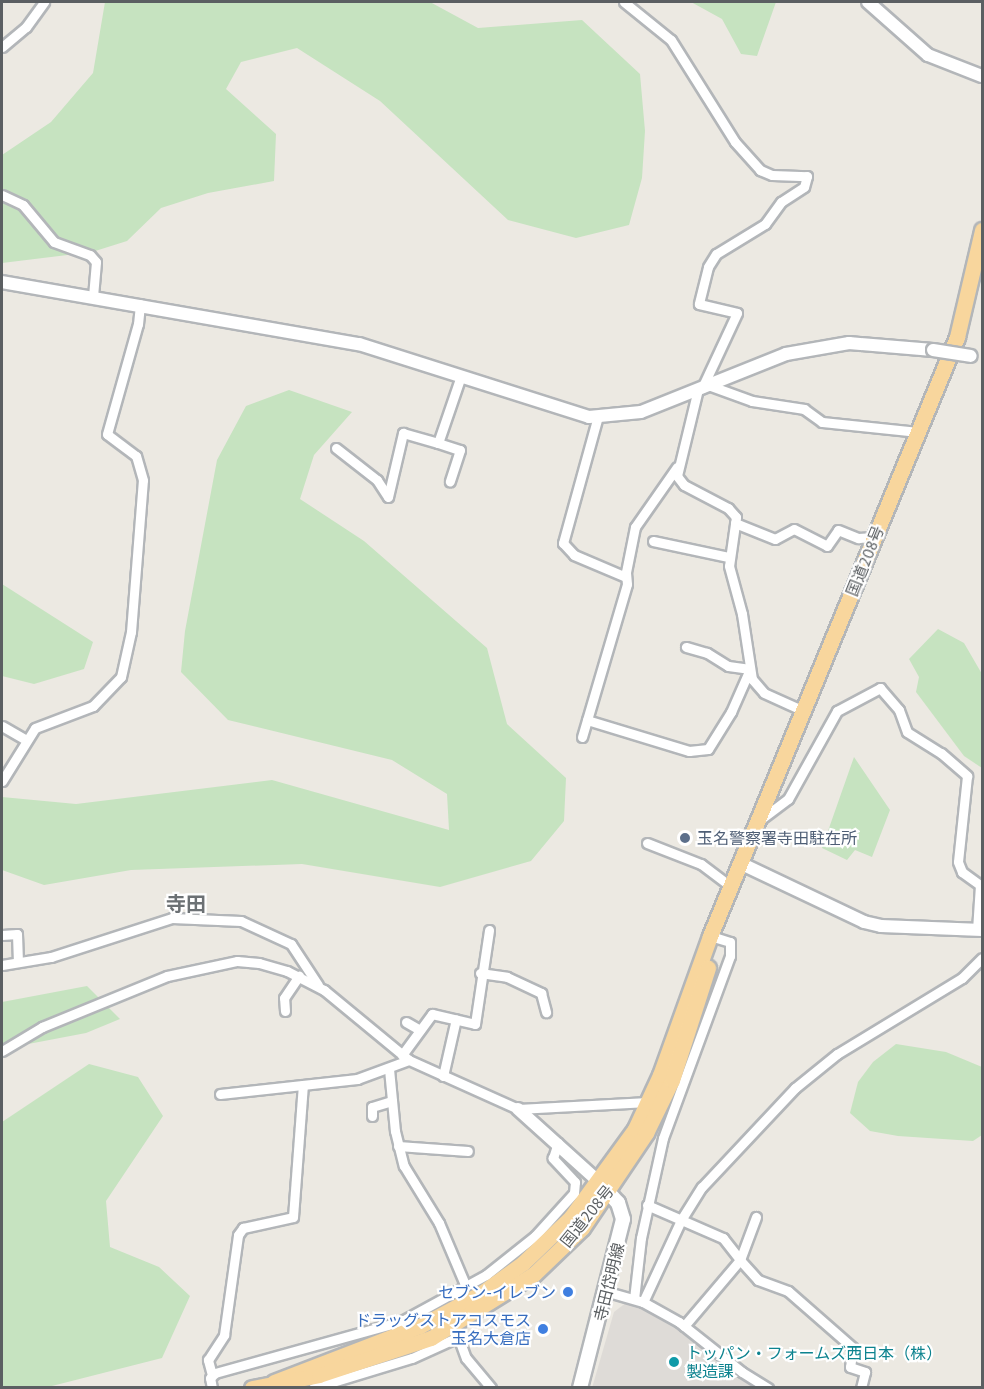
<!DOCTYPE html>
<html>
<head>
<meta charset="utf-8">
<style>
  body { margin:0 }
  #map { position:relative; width:984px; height:1389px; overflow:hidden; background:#ece9e2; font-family:"PT Sans","Noto Sans JP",sans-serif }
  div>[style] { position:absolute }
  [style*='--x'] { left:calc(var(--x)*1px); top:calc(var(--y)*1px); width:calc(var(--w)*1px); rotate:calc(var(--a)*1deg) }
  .industrial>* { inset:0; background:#dedbd7 }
  .green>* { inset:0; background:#c6e3c0 }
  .roads { filter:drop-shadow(2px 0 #b3b6b9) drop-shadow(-2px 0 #b3b6b9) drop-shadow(0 2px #b3b6b9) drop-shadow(0 -2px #b3b6b9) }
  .minor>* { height:9px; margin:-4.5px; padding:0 4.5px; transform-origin:4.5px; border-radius:4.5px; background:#fff }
  .tertiary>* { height:12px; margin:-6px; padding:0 6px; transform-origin:6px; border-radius:6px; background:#fff }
  .secondary>* { height:14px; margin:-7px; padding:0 7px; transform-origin:7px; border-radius:7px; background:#fff }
  .trunk>* { height:15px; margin:-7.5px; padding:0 7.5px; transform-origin:7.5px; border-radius:7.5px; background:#f8d69d }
  .bridges { filter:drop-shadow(2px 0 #b3b6b9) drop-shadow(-2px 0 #b3b6b9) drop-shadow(0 2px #b3b6b9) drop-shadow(0 -2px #b3b6b9) }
  .tertiary-bridge>* { height:12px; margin:-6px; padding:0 6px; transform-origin:6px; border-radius:6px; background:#fff }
  .dots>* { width:16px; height:16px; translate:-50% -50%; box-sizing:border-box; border:3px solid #fff; border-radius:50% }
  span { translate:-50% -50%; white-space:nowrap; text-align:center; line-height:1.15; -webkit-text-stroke:4.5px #fff; paint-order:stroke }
  .street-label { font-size:16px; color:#5b5f62 }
  .service-label { font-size:16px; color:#4e5e75 }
  .left { translate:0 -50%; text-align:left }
  .shop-label { font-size:16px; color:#366cbe }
  .right { translate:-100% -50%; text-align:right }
  .culture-label { font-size:16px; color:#0d838f }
  .quarter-label { font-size:20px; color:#6c7174; font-weight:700 }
  .frame { position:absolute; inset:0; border:3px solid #5b5f62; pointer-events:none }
</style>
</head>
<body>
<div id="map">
  <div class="industrial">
    <i style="clip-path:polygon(627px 1302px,657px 1312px,760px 1387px,592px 1388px,614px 1312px)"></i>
  </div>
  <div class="green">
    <i style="clip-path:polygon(105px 2px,430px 2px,478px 28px,582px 20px,640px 74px,645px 131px,642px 178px,629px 225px,576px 238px,508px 220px,380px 101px,297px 48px,241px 62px,226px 89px,276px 134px,274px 181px,208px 193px,161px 208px,127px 241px,92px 252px,2px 263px,2px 155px,51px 122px,93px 73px)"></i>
    <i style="clip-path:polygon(691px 2px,776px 2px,757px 56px,741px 54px,722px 19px)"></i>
    <i style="clip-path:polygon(289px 390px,352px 412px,314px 455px,300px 499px,364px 541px,487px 648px,507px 724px,566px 778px,564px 821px,531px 861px,440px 887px,302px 864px,131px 870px,44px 885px,2px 870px,2px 797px,76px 804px,272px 780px,449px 830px,447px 794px,392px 760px,228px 720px,181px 672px,185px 631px,217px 460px,246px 406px)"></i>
    <i style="clip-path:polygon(2px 584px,93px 642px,84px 669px,34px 684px,2px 676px)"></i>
    <i style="clip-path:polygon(938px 629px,964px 643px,982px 674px,982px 768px,964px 756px,916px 692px,919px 677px,909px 659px)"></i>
    <i style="clip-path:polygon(854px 757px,890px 810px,872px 857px,855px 850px,847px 860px,822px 848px)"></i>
    <i style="clip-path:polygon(87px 986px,120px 1019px,86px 1033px,2px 1049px,2px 1002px)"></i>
    <i style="clip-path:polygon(896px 1044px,946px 1052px,982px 1067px,982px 1135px,973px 1141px,898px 1136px,870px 1131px,850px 1113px,858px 1082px,873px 1062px)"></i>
    <i style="clip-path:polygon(89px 1064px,138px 1077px,163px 1116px,106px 1201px,110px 1247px,159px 1267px,190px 1296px,162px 1358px,48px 1387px,2px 1387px,2px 1122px)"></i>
  </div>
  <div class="roads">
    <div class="minor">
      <i style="--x:624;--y:2;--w:60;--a:39"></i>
      <i style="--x:671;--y:40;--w:120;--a:57.9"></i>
      <i style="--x:735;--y:142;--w:38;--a:48"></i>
      <i style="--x:760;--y:170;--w:13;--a:23"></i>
      <i style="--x:772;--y:175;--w:35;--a:2"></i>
      <i style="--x:807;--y:176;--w:11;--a:105"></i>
      <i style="--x:804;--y:187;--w:27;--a:147"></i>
      <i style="--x:781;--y:202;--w:27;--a:126"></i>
      <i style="--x:765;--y:224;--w:57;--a:148.5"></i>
      <i style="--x:716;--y:254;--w:15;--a:122"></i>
      <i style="--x:708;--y:267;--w:38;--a:104"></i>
      <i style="--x:699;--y:304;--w:39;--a:13"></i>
      <i style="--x:737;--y:313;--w:83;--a:115"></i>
      <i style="--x:2;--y:47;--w:31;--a:-40"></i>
      <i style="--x:26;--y:27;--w:31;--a:-54"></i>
      <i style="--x:2;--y:195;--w:23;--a:25"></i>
      <i style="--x:23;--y:205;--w:48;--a:50"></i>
      <i style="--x:54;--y:242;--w:38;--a:20"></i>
      <i style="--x:90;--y:255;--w:9;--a:49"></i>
      <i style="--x:96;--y:262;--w:33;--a:95"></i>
      <i style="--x:708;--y:385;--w:47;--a:20"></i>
      <i style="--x:752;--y:401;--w:53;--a:8.7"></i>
      <i style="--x:804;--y:409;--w:22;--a:36"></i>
      <i style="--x:822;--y:422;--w:97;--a:5.9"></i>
      <i style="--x:698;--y:389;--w:89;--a:103.6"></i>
      <i style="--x:677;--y:476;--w:11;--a:52"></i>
      <i style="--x:684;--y:485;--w:50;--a:27.6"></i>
      <i style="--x:728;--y:508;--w:12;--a:48"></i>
      <i style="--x:736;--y:517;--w:49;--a:98.1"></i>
      <i style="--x:729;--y:566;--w:50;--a:74.8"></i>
      <i style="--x:742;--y:614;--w:66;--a:81.3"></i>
      <i style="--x:752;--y:679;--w:18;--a:49"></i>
      <i style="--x:764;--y:693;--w:44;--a:24.2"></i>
      <i style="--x:598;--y:416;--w:132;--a:105.4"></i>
      <i style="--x:563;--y:543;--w:16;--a:47"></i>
      <i style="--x:574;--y:555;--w:56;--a:22.9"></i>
      <i style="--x:438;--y:443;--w:23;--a:18"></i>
      <i style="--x:460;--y:450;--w:33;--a:108"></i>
      <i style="--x:336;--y:448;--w:52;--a:38"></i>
      <i style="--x:377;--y:480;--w:20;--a:57"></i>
      <i style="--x:388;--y:497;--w:66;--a:-76.8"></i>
      <i style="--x:403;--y:433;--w:36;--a:16"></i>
      <i style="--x:438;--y:443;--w:71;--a:-71.1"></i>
      <i style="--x:735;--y:523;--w:43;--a:21.8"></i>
      <i style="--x:775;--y:539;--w:21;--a:-28"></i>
      <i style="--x:794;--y:529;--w:37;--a:27"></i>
      <i style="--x:827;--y:546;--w:19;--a:-55"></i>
      <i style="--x:838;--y:530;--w:22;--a:22"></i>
      <i style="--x:858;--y:538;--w:17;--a:-3"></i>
      <i style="--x:653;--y:541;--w:77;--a:12"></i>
      <i style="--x:587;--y:720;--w:107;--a:16.9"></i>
      <i style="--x:689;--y:751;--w:19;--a:-6"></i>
      <i style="--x:708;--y:749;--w:44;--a:-58.1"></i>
      <i style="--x:731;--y:712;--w:47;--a:-66.2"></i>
      <i style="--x:750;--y:669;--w:22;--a:-172"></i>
      <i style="--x:728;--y:666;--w:25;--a:-148"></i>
      <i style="--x:707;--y:653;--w:22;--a:-164"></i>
      <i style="--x:2;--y:726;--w:28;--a:30"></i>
      <i style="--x:582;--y:737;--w:159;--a:-73.6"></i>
      <i style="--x:627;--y:584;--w:12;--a:-95"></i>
      <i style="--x:626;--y:572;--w:46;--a:-78.7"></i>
      <i style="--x:635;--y:527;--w:73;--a:-55"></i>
      <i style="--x:2;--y:781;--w:62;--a:-58.1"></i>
      <i style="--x:35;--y:728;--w:62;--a:-20.8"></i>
      <i style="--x:93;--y:706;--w:40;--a:-46"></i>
      <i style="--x:121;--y:677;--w:46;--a:-77.5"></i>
      <i style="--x:131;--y:632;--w:152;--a:-85.5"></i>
      <i style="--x:143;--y:480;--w:25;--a:-106"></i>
      <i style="--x:136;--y:456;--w:36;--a:-143"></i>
      <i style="--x:107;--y:434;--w:114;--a:-74.3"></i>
      <i style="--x:138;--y:324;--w:20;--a:-84"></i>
      <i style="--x:760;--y:820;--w:35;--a:-37"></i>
      <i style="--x:788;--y:799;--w:101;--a:-60.9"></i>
      <i style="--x:837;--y:711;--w:49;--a:-28.1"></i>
      <i style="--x:880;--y:688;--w:29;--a:49"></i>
      <i style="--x:899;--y:710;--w:23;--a:70"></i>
      <i style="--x:907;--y:732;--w:40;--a:32"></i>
      <i style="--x:941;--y:753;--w:35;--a:41"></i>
      <i style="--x:967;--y:776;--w:86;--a:96"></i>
      <i style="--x:958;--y:862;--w:11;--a:68"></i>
      <i style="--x:962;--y:872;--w:22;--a:36"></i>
      <i style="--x:980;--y:885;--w:45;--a:93.8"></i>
      <i style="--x:647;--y:843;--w:58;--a:21.3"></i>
      <i style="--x:701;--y:864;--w:39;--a:37"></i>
      <i style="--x:2;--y:935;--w:15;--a:-4"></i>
      <i style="--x:17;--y:934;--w:28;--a:88"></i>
      <i style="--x:2;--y:965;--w:50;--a:-9.3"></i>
      <i style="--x:51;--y:957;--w:127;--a:-17.9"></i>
      <i style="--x:172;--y:918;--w:69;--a:2.5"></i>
      <i style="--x:241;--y:921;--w:55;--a:24.7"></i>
      <i style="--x:291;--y:944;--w:49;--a:56.6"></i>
      <i style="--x:480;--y:973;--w:27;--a:8"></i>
      <i style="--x:507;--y:977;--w:38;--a:25"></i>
      <i style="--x:541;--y:993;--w:20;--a:75"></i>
      <i style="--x:285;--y:1011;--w:13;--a:-94"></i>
      <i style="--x:284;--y:998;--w:27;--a:-56"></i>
      <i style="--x:406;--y:1022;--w:16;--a:30"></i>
      <i style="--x:2;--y:1051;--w:47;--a:-31"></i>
      <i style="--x:42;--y:1027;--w:135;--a:-22.2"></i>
      <i style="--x:167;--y:976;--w:72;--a:-12.1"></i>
      <i style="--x:237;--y:961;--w:22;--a:5"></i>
      <i style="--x:259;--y:963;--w:29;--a:16"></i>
      <i style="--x:287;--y:971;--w:42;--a:27.2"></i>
      <i style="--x:324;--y:990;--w:110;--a:39.5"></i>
      <i style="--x:409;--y:1060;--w:120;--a:24.2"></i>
      <i style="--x:518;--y:1109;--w:130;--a:-3.1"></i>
      <i style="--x:402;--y:1055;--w:51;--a:-53.8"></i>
      <i style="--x:432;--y:1014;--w:44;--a:13.1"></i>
      <i style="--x:475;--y:1024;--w:95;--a:-81.5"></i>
      <i style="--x:389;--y:1069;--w:62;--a:84.5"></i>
      <i style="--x:395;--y:1131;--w:36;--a:76"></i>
      <i style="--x:404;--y:1166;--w:67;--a:58.4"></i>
      <i style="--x:439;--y:1223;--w:69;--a:67.1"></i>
      <i style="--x:443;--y:1076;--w:58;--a:-77.2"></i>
      <i style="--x:220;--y:1094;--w:138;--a:-6.2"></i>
      <i style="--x:357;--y:1079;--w:55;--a:-20.1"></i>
      <i style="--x:372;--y:1116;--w:9;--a:-90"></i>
      <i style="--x:372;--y:1107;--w:21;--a:-17"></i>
      <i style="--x:398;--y:1146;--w:70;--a:4.1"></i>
      <i style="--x:647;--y:1205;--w:83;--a:23.5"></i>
      <i style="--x:723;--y:1238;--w:28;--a:52"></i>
      <i style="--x:740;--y:1260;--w:46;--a:-69.6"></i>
      <i style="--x:608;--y:1292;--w:36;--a:16"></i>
      <i style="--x:643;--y:1302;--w:41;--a:29.1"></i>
      <i style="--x:679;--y:1322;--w:80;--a:38.4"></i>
      <i style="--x:742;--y:1372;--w:31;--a:32"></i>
      <i style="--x:634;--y:1299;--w:61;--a:-83.5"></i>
      <i style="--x:641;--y:1238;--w:102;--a:-77.6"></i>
      <i style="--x:663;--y:1138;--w:194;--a:-69.8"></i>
      <i style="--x:730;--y:956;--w:14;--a:-90"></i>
      <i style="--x:730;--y:942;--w:14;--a:-163"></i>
      <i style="--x:643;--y:1302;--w:90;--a:-65.1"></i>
      <i style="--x:681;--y:1220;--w:39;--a:-58"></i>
      <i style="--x:702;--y:1187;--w:136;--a:-46.8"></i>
      <i style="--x:795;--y:1088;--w:54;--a:-39"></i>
      <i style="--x:837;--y:1054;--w:146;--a:-31.3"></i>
      <i style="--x:962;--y:978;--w:28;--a:-45"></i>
      <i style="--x:684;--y:1326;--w:87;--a:-49.7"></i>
      <i style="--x:740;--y:1260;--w:27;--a:48"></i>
      <i style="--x:758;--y:1280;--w:32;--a:20"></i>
      <i style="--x:788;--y:1291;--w:86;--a:41.2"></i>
      <i style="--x:853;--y:1348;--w:19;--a:99"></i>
      <i style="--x:850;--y:1367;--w:16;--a:18"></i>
      <i style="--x:865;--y:1372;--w:16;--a:104"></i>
      <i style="--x:456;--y:1331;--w:29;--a:70"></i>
      <i style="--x:466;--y:1358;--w:39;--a:50"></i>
      <i style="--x:212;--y:1375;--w:16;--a:-105"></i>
      <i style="--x:208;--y:1360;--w:30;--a:-57"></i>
      <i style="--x:224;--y:1335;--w:101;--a:-82"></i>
      <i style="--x:238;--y:1235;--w:9;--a:-54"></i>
      <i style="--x:243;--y:1228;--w:51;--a:-12.4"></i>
      <i style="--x:293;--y:1217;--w:132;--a:-85.7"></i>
      <i style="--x:212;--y:1388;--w:10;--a:-101"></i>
      <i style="--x:210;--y:1378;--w:7;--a:-45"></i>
      <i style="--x:215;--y:1373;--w:194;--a:-15.5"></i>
      <i style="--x:402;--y:1321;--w:96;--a:-28.7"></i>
      <i style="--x:486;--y:1275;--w:63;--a:-38.5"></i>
      <i style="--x:535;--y:1236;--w:58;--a:-47.8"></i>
      <i style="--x:574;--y:1193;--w:11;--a:-85"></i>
      <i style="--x:575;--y:1182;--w:33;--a:-133"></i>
      <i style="--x:553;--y:1158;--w:16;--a:-72"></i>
      <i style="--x:313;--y:1388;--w:103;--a:-16.9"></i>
      <i style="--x:412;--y:1358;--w:51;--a:-24.5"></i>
    </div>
    <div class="tertiary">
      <i style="--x:868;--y:2;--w:80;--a:41.5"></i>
      <i style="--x:928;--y:55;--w:58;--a:21.3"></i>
      <i style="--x:2;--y:282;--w:362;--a:9.9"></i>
      <i style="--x:359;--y:344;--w:241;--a:17.6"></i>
      <i style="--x:589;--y:417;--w:52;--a:-5.5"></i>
      <i style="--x:641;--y:412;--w:156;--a:-21.8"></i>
      <i style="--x:786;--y:354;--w:64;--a:-9.9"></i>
      <i style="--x:849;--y:343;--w:84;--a:4.8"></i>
      <i style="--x:742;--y:864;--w:135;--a:25.4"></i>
      <i style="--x:864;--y:922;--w:17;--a:13"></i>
      <i style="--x:881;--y:926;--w:101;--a:2.3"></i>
      <i style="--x:518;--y:1109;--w:109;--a:42"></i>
    </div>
    <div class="secondary">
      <i style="--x:580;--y:1388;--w:174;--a:-75.7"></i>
      <i style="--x:623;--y:1219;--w:17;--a:-107"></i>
      <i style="--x:618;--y:1203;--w:25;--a:-132"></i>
    </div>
    <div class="trunk">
      <i style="--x:274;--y:1382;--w:156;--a:-21"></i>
      <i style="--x:420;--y:1326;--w:68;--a:-28.1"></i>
      <i style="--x:480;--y:1294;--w:53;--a:-35.8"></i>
      <i style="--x:523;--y:1263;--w:66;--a:-43.8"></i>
      <i style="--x:571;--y:1217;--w:109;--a:-54"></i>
      <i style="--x:635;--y:1129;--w:60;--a:-65.2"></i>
      <i style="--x:660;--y:1075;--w:148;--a:-70.2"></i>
      <i style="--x:710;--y:936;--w:648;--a:-67.59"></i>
      <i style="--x:957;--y:337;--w:110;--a:-76.8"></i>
      <i style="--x:252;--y:1388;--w:68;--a:-11"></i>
      <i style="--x:319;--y:1375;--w:118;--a:-18.3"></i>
      <i style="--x:431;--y:1338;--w:121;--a:-31.9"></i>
      <i style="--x:534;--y:1274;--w:66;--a:-43.8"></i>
      <i style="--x:582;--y:1228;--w:115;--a:-56"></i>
      <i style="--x:646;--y:1133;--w:59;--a:-63.9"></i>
      <i style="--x:672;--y:1080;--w:118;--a:-72.2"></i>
    </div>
  </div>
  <div class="bridges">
    <div class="tertiary-bridge">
      <i style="--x:933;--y:350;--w:38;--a:9"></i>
    </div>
  </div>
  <div class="dots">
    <i style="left:685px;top:838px;background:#5c6f8a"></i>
    <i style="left:568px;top:1292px;background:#3f7fe0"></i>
    <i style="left:543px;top:1329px;background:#3f7fe0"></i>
    <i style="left:674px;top:1362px;background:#0f9aa8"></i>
  </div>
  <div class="street-label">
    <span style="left:865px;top:561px;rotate:-68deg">国道208号</span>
    <span style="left:587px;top:1216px;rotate:-51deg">国道208号</span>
    <span style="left:609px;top:1282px;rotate:-76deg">寺田岱明線</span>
  </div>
  <div class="service-label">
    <span class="left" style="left:697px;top:838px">玉名警察署寺田駐在所</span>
  </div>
  <div class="shop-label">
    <span class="right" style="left:556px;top:1292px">セブン-イレブン</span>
    <span class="right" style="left:531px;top:1329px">ドラッグストアコスモス<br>玉名大倉店</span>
  </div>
  <div class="culture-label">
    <span class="left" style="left:686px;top:1362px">トッパン・フォームズ西日本（株）<br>製造課</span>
  </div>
  <div class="quarter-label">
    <span style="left:186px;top:904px">寺田</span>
  </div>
  <div class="frame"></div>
</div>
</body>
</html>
